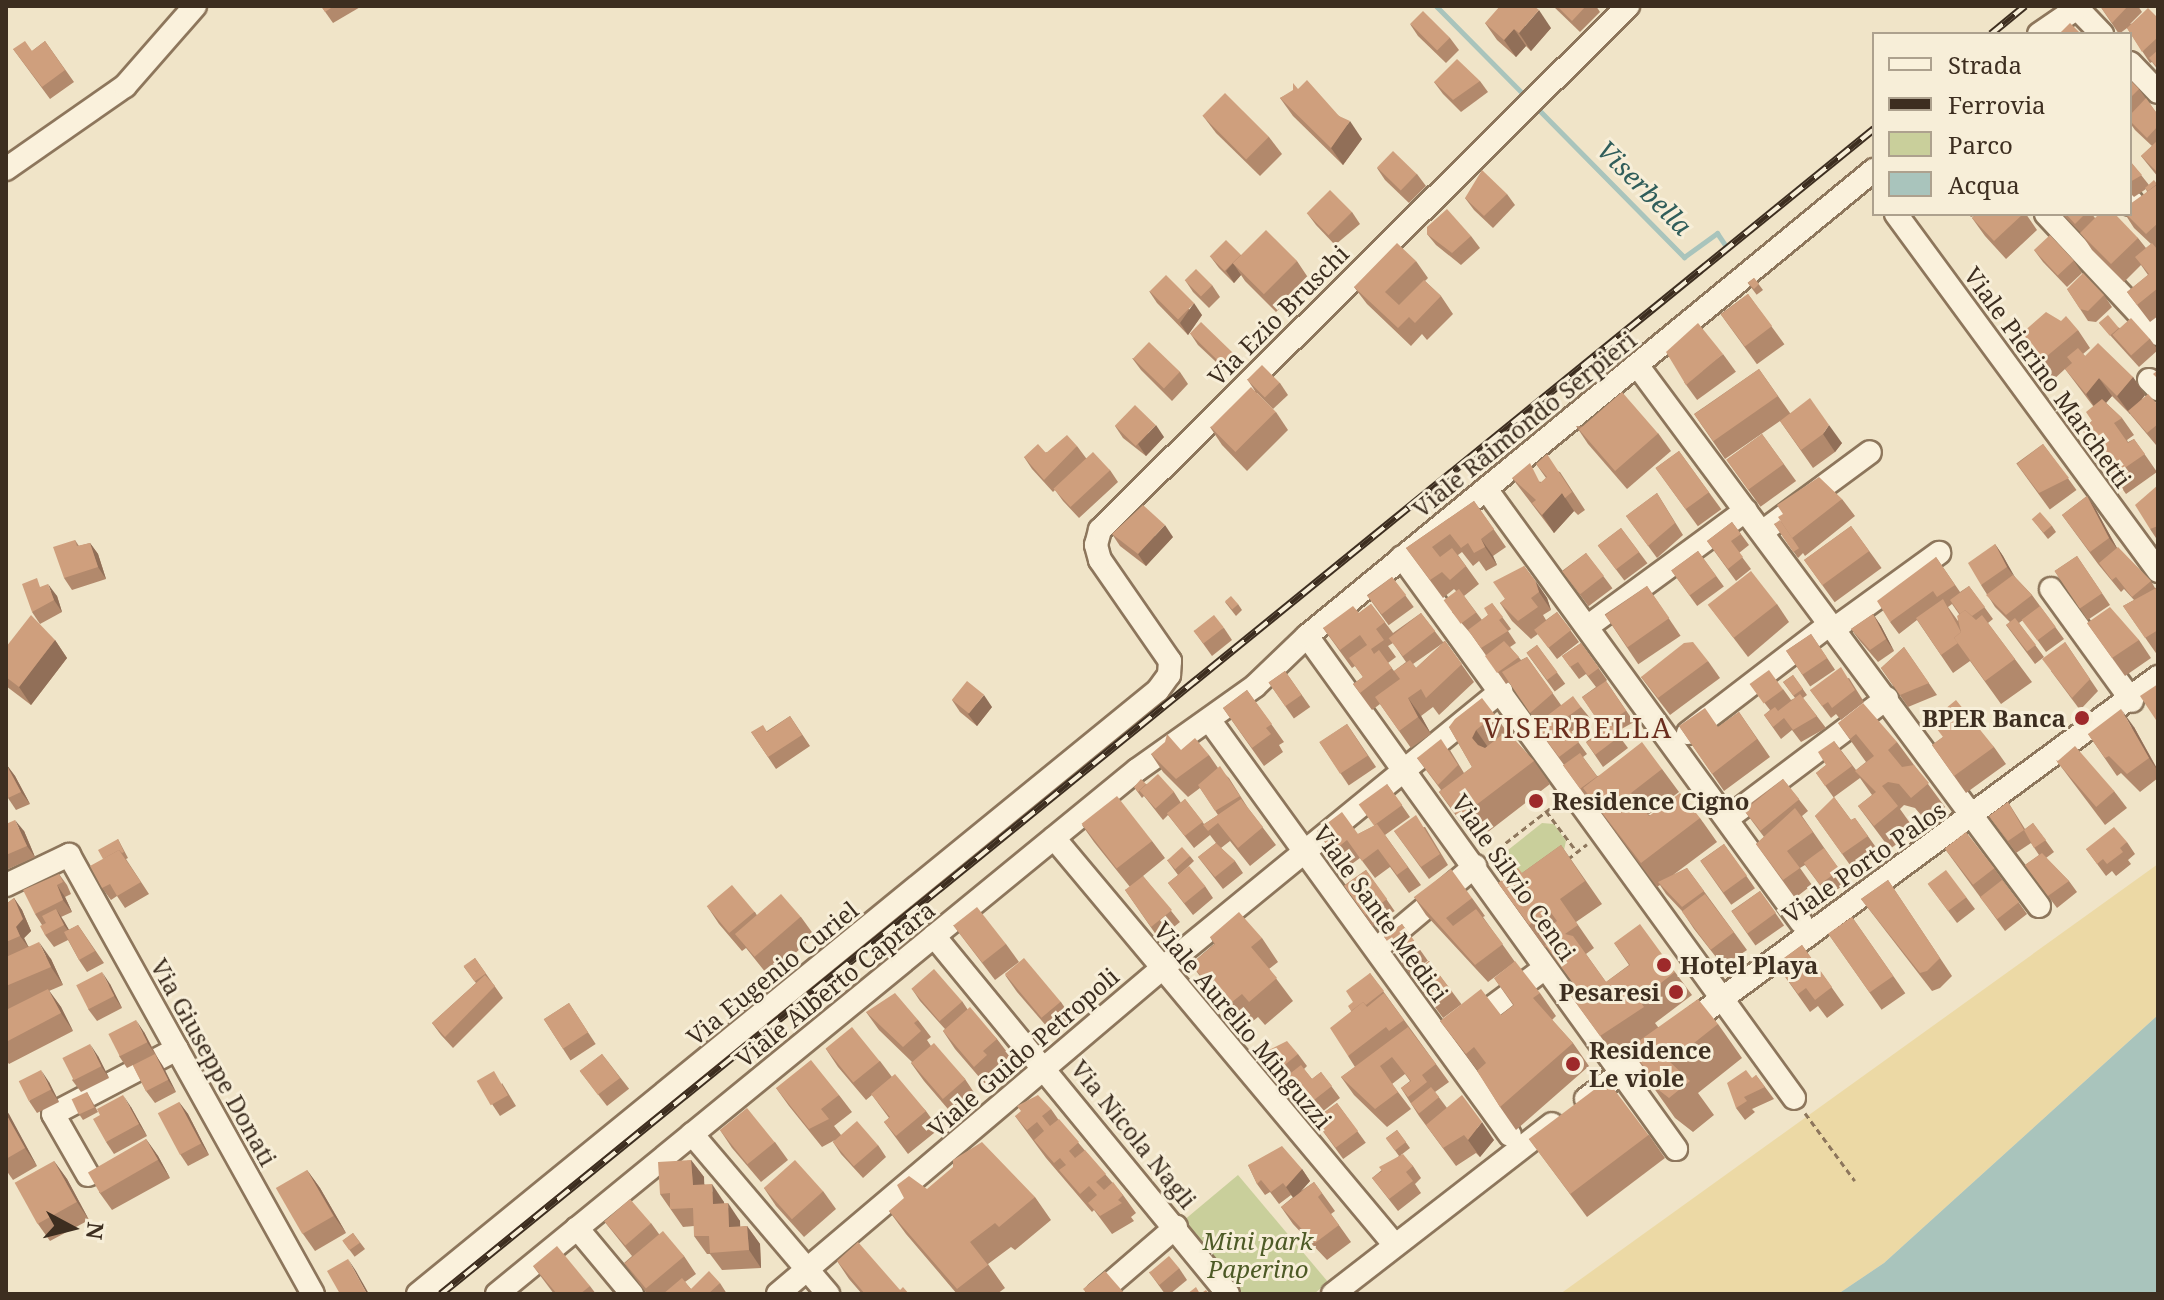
<!DOCTYPE html>
<html>
<head>
<meta charset="utf-8">
<style>
  body { margin:0 }
  #map { position:relative; width:2164px; height:1300px; overflow:hidden; background:#f0e4c8; font-family:"Noto Serif",serif }
  div>[style] { position:absolute }
  [style*='--x'] { left:calc(var(--x)*1px); top:calc(var(--y)*1px); width:calc(var(--w)*1px); rotate:calc(var(--a)*1deg) }
  .green>* { inset:0; background:#c9cf9b }
  .sand>* { inset:0; background:#ecd9a5 }
  .water>* { inset:0; background:#a9c4bc }
  .stream>* { height:5px; margin:-2.5px; padding:0 2.5px; transform-origin:2.5px; border-radius:2.5px; background:#a9c4bc }
  .path>* { height:3px; margin-top:-1.5px; transform-origin:0; background:repeating-linear-gradient(90deg,#8d765c 0 6px,transparent 0 10px) }
  .roads { filter:drop-shadow(2px 0 #8d765c) drop-shadow(-2px 0 #8d765c) drop-shadow(0 2px #8d765c) drop-shadow(0 -2px #8d765c) }
  .minor>* { height:22px; margin:-11px; padding:0 11px; transform-origin:11px; border-radius:11px; background:#faf1dc }
  .rail>* { height:8px; margin-top:-4px; transform-origin:0; background:repeating-linear-gradient(90deg,#f7eed8 0 15px,#3d2e20 0 30px); box-sizing:border-box; border-block:2px solid #3d2e20 }
  .wall>* { inset:0; background:#b2896c; transform-origin:0 0 }
  .shaded-wall>* { inset:0; background:#916f58 }
  .building>* { inset:0; background:#cf9f7d; transform-origin:0 0 }
  .dots>* { width:22px; height:22px; translate:-50% -50%; box-sizing:border-box; border:4px solid #f7eed8; border-radius:50% }
  span { translate:-50% -50%; white-space:nowrap; text-align:center; line-height:1.15; -webkit-text-stroke:6px #f7eed8; paint-order:stroke }
  .street-label { font-size:24px; color:#3d2e20 }
  .poi-label { font-size:24px; color:#3d2e20; font-weight:700 }
  .right { translate:-100% -50%; text-align:right }
  .left { translate:0 -50%; text-align:left }
  .park-label { font-size:24px; color:#4d5a26; font-style:italic }
  .water-label { font-size:26px; color:#2f5d5a; font-style:italic }
  .quarter-label { font-size:28px; color:#6b2e1e; letter-spacing:2px }
  .frame { position:absolute; inset:0; border:8px solid #3d2e20; pointer-events:none }
  .legend { position:absolute; left:1872px; top:32px; width:260px; height:184px; box-sizing:border-box; background:#f7eed8; border:2px solid #ada18e; margin:0; padding:10px 14px; list-style:none; font-size:24px; color:#3d2e20 }
  .legend li { display:flex; align-items:center; gap:16px; height:40px }
  .legend b { width:40px; border:2px solid #ada18e }
  .north { position:absolute; left:32px; top:1188px; width:80px; height:80px; -webkit-text-stroke:6px #f7eed8; paint-order:stroke; rotate:97deg; font-size:22px; font-weight:700; line-height:32px; text-align:center; color:#3d2e20 }
  .north::after { content:''; display:block; margin:auto; width:28px; height:36px; background:#3d2e20; clip-path:polygon(50% 0,100% 100%,50% 72%,0 100%) }
</style>
</head>
<body>
<div id="map">
  <div class="green">
    <i style="clip-path:polygon(1542px 823px,1554px 824px,1566px 841px,1564px 850px,1516px 879px,1503px 854px)"></i>
    <i style="clip-path:polygon(1238px 1175px,1328px 1282px,1314px 1294px,1243px 1294px,1183px 1221px)"></i>
  </div>
  <div class="sand">
    <i style="clip-path:polygon(2158px 864px,2158px 1015px,1884px 1263px,1838px 1294px,1560px 1294px)"></i>
  </div>
  <div class="water">
    <i style="clip-path:polygon(2158px 1015px,2158px 1294px,1838px 1294px,1884px 1263px)"></i>
  </div>
  <div class="stream">
    <i style="--x:1436;--y:6;--w:125;--a:45.3"></i>
    <i style="--x:1536;--y:107;--w:211;--a:45.4"></i>
    <i style="--x:1684;--y:257;--w:41;--a:-36"></i>
    <i style="--x:1717;--y:233;--w:14;--a:56"></i>
  </div>
  <div class="path">
    <i style="--x:1546;--y:811;--w:51;--a:52.9"></i>
    <i style="--x:1493;--y:853;--w:30;--a:53"></i>
    <i style="--x:1490;--y:855;--w:85;--a:-37.8"></i>
    <i style="--x:1568;--y:859;--w:24;--a:-38"></i>
    <i style="--x:1805;--y:1113;--w:84;--a:53.7"></i>
  </div>
  <div class="roads">
    <div class="minor">
      <i style="--x:2075;--y:6;--w:39;--a:46"></i>
      <i style="--x:2039;--y:34;--w:50;--a:-34.3"></i>
      <i style="--x:2130;--y:63;--w:40;--a:46"></i>
      <i style="--x:6;--y:169;--w:145;--a:-34.9"></i>
      <i style="--x:125;--y:86;--w:106;--a:-48.8"></i>
      <i style="--x:2130;--y:204;--w:3;--a:-45"></i>
      <i style="--x:1896;--y:214;--w:443;--a:53.7"></i>
      <i style="--x:2046;--y:214;--w:164;--a:47"></i>
      <i style="--x:1637;--y:365;--w:674;--a:53.39"></i>
      <i style="--x:2149;--y:380;--w:13;--a:45"></i>
      <i style="--x:1486;--y:489;--w:535;--a:53.96"></i>
      <i style="--x:1762;--y:532;--w:134;--a:-36.5"></i>
      <i style="--x:1402;--y:557;--w:668;--a:54.07"></i>
      <i style="--x:2051;--y:589;--w:138;--a:54.1"></i>
      <i style="--x:1587;--y:627;--w:197;--a:-36.3"></i>
      <i style="--x:1834;--y:629;--w:130;--a:-35.9"></i>
      <i style="--x:1307;--y:636;--w:632;--a:54.27"></i>
      <i style="--x:1210;--y:721;--w:511;--a:54.07"></i>
      <i style="--x:1688;--y:733;--w:179;--a:-37.5"></i>
      <i style="--x:1728;--y:818;--w:199;--a:-37"></i>
      <i style="--x:1054;--y:838;--w:530;--a:50.06"></i>
      <i style="--x:6;--y:885;--w:70;--a:-25.5"></i>
      <i style="--x:69;--y:855;--w:502;--a:60.93"></i>
      <i style="--x:934;--y:936;--w:463;--a:50.6"></i>
      <i style="--x:1381;--y:945;--w:123;--a:-40"></i>
      <i style="--x:1472;--y:1022;--w:91;--a:-36.5"></i>
      <i style="--x:1586;--y:1099;--w:711;--a:-36.42"></i>
      <i style="--x:692;--y:1134;--w:210;--a:49.6"></i>
      <i style="--x:88;--y:1175;--w:70;--a:-119.8"></i>
      <i style="--x:53;--y:1114;--w:140;--a:-27.7"></i>
      <i style="--x:577;--y:1228;--w:86;--a:50.2"></i>
      <i style="--x:418;--y:1294;--w:955;--a:-39.22"></i>
      <i style="--x:1158;--y:690;--w:19;--a:-54"></i>
      <i style="--x:1169;--y:675;--w:14;--a:-86"></i>
      <i style="--x:1170;--y:661;--w:123;--a:-124.7"></i>
      <i style="--x:1100;--y:560;--w:16;--a:-105"></i>
      <i style="--x:1096;--y:545;--w:16;--a:-75"></i>
      <i style="--x:1100;--y:530;--w:744;--a:-44.78"></i>
      <i style="--x:497;--y:1294;--w:827;--a:-39.31"></i>
      <i style="--x:1137;--y:770;--w:145;--a:-35.4"></i>
      <i style="--x:1255;--y:686;--w:72;--a:-43.9"></i>
      <i style="--x:1307;--y:636;--w:734;--a:-39.42"></i>
      <i style="--x:778;--y:1294;--w:501;--a:-40.3"></i>
      <i style="--x:1160;--y:970;--w:441;--a:-39.3"></i>
      <i style="--x:1098;--y:1294;--w:103;--a:-40.7"></i>
      <i style="--x:1333;--y:1294;--w:277;--a:-37.8"></i>
    </div>
  </div>
  <div class="rail">
    <i style="--x:1991;--y:34;--w:44;--a:-39.5"></i>
    <i style="--x:441;--y:1294;--w:1847;--a:-39.11"></i>
  </div>
  <div class="wall">
    <i style="clip-path:polygon(321px 6px,362px 6px,333px 23px)"></i>
    <i style="clip-path:polygon(1553px 6px,1596px 6px,1600px 12px,1580px 32px)"></i>
    <i style="clip-path:polygon(2100px 6px,2138px 6px,2142px 12px,2130px 24px,2158px 18px,2158px 70px,2152px 62px,2150px 63px,2127px 28px,2119px 34px)"></i>
    <i style="clip-path:polygon(1485px 23px,1551px 28px,1531px 51px,1526px 46px,1516px 57px,1497px 40px)"></i>
    <i style="clip-path:polygon(1410px 24px,1450px 38px,1459px 50px,1446px 63px,1418px 36px)"></i>
    <i style="clip-path:polygon(45px 41px,74px 82px,50px 99px,13px 49px,32px 51px)"></i>
    <i style="clip-path:polygon(2130px 80px,2139px 89px,2158px 115px,2158px 177px,2141px 156px,2152px 146px,2135px 130px,2130px 123px)"></i>
    <i style="clip-path:polygon(1480px 81px,1488px 92px,1461px 112px,1443px 94px,1434px 82px)"></i>
    <i style="clip-path:polygon(1298px 89px,1339px 116px,1362px 139px,1343px 165px,1293px 116px,1280px 98px)"></i>
    <i style="clip-path:polygon(1203px 116px,1269px 137px,1282px 154px,1260px 176px,1216px 133px)"></i>
    <i style="clip-path:polygon(2130px 161px,2149px 185px,2158px 184px,2158px 316px,2150px 322px,2127px 292px,2148px 275px,2141px 265px,2124px 282px,2092px 250px,2080px 232px,2062px 214px,2092px 214px,2095px 218px,2138px 238px,2146px 248px,2151px 244px,2134px 228px,2125px 214px,2130px 214px,2147px 192px,2146px 189px,2134px 197px,2130px 193px)"></i>
    <i style="clip-path:polygon(1377px 168px,1417px 174px,1426px 186px,1409px 203px,1385px 180px)"></i>
    <i style="clip-path:polygon(1507px 194px,1515px 205px,1493px 228px,1474px 210px,1465px 198px)"></i>
    <i style="clip-path:polygon(1352px 212px,1360px 224px,1335px 245px,1316px 225px,1307px 213px)"></i>
    <i style="clip-path:polygon(1968px 214px,2026px 214px,2037px 230px,2006px 259px,1985px 236px,1972px 218px,1974px 216px,1971px 217px)"></i>
    <i style="clip-path:polygon(1427px 234px,1471px 236px,1480px 248px,1461px 265px,1436px 245px)"></i>
    <i style="clip-path:polygon(2034px 250px,2074px 261px,2082px 273px,2067px 287px,2043px 262px)"></i>
    <i style="clip-path:polygon(1241px 255px,1297px 261px,1309px 279px,1276px 312px,1245px 281px,1241px 275px,1234px 283px,1219px 268px,1210px 256px)"></i>
    <i style="clip-path:polygon(1416px 261px,1428px 278px,1425px 281px,1441px 296px,1453px 314px,1427px 340px,1422px 334px,1411px 346px,1367px 304px,1354px 287px)"></i>
    <i style="left:1754px;top:278px;width:15px;height:8px;rotate:53deg"></i>
    <i style="clip-path:polygon(1185px 280px,1212px 285px,1220px 297px,1209px 308px,1193px 292px)"></i>
    <i style="clip-path:polygon(2067px 289px,2104px 295px,2112px 307px,2096px 322px,2088px 321px)"></i>
    <i style="clip-path:polygon(1149px 291px,1202px 315px,1188px 335px,1157px 303px)"></i>
    <i style="left:1748px;top:294px;width:62px;height:34px;rotate:54deg"></i>
    <i style="clip-path:polygon(2099px 323px,2120px 328px,2150px 339px,2158px 350px,2139px 367px)"></i>
    <i style="clip-path:polygon(2078px 330px,2090px 348px,2083px 354px,2085px 356px,2133px 377px,2145px 395px,2142px 399px,2158px 405px,2158px 443px,2156px 445px,2130px 414px,2112px 396px,2106px 403px,2122px 418px,2134px 435px,2127px 440px,2128px 442px,2134px 439px,2157px 472px,2126px 494px,2103px 462px,2105px 460px,2082px 430px,2092px 421px,2093px 406px,2065px 369px,2053px 380px,2035px 359px,2022px 342px)"></i>
    <i style="clip-path:polygon(1190px 333px,1243px 366px,1232px 377px,1198px 345px)"></i>
    <i style="left:1723px;top:354px;width:22px;height:48px;rotate:54deg"></i>
    <i style="clip-path:polygon(1132px 358px,1180px 372px,1188px 384px,1172px 401px,1141px 370px)"></i>
    <i style="clip-path:polygon(1759px 369px,1790px 413px,1842px 443px,1835px 452px,1813px 468px,1780px 421px,1725px 459px,1694px 414px)"></i>
    <i style="clip-path:polygon(1247px 379px,1280px 383px,1288px 395px,1273px 409px,1255px 391px)"></i>
    <i style="clip-path:polygon(1276px 412px,1288px 430px,1247px 471px,1222px 445px,1210px 427px)"></i>
    <i style="clip-path:polygon(1115px 426px,1164px 437px,1146px 456px,1123px 438px)"></i>
    <i style="clip-path:polygon(1576px 426px,1658px 433px,1671px 451px,1627px 489px,1588px 444px)"></i>
    <i style="left:1762px;top:434px;width:58px;height:44px;rotate:54deg"></i>
    <i style="left:2043px;top:444px;width:57px;height:33px;rotate:54deg"></i>
    <i style="clip-path:polygon(1077px 446px,1086px 458px,1110px 470px,1118px 482px,1079px 518px,1063px 501px,1055px 490px,1053px 492px,1032px 469px,1024px 457px)"></i>
    <i style="left:1679px;top:451px;width:72px;height:29px;rotate:54deg"></i>
    <i style="clip-path:polygon(1536px 464px,1560px 472px,1585px 510px,1578px 515px,1574px 511px,1554px 533px,1512px 478px,1542px 482px,1546px 478px)"></i>
    <i style="clip-path:polygon(2158px 485px,2158px 541px,2150px 529px)"></i>
    <i style="clip-path:polygon(1657px 493px,1683px 535px,1657px 558px,1626px 516px)"></i>
    <i style="clip-path:polygon(2087px 496px,2095px 508px,2117px 548px,2151px 581px,2155px 588px,2158px 587px,2158px 656px,2123px 606px,2134px 600px,2124px 589px,2121px 592px,2098px 564px,2062px 515px)"></i>
    <i style="clip-path:polygon(1842px 499px,1855px 516px,1805px 556px,1803px 553px,1798px 558px,1774px 524px)"></i>
    <i style="clip-path:polygon(1474px 501px,1506px 547px,1493px 556px,1497px 565px,1486px 571px,1479px 561px,1473px 566px,1462px 552px,1458px 555px,1479px 584px,1464px 596px,1482px 620px,1488px 615px,1492px 603px,1511px 629px,1508px 631px,1516px 643px,1510px 647px,1521px 660px,1527px 657px,1561px 705px,1581px 707px,1590px 718px,1571px 732px,1587px 754px,1583px 757px,1597px 776px,1662px 769px,1679px 792px,1648px 815px,1700px 818px,1717px 842px,1673px 875px,1687px 868px,1747px 950px,1723px 966px,1694px 929px,1682px 911px,1666px 894px,1660px 885px,1657px 887px,1591px 799px,1589px 801px,1563px 765px,1564px 765px,1535px 725px,1537px 723px,1509px 682px,1506px 684px,1471px 634px,1452px 612px,1456px 591px,1454px 589px,1443px 598px,1406px 548px)"></i>
    <i style="clip-path:polygon(2032px 519px,2052px 526px,2056px 532px,2048px 539px)"></i>
    <i style="clip-path:polygon(1732px 522px,1749px 545px,1739px 553px,1751px 569px,1736px 581px,1707px 541px)"></i>
    <i style="left:1851px;top:526px;width:52px;height:58px;rotate:54deg"></i>
    <i style="left:1621px;top:528px;width:44px;height:29px;rotate:53deg"></i>
    <i style="clip-path:polygon(1112px 534px,1173px 537px,1146px 566px,1120px 546px)"></i>
    <i style="clip-path:polygon(75px 540px,79px 546px,90px 543px,98px 554px,106px 579px,72px 590px,64px 578px)"></i>
    <i style="clip-path:polygon(1995px 544px,2003px 556px,2013px 575px,2032px 595px,2064px 639px,2046px 652px,2023px 620px,2019px 623px,2044px 657px,2035px 664px,2006px 625px,2010px 622px,1995px 607px,1981px 585px)"></i>
    <i style="left:1698px;top:551px;width:44px;height:33px;rotate:54deg"></i>
    <i style="left:1586px;top:553px;width:44px;height:30px;rotate:53deg"></i>
    <i style="left:2077px;top:556px;width:59px;height:27px;rotate:56deg"></i>
    <i style="clip-path:polygon(evenodd,1936px 557px,1960px 592px,1969px 586px,1993px 619px,1988px 623px,2032px 682px,2001px 704px,1970px 661px,1953px 673px,1917px 620px,1899px 634px,1890px 622px,1936px 557px,1952px 604px,1959px 614px,1958px 621px,1948px 607px,1952px 604px)"></i>
    <i style="clip-path:polygon(1524px 566px,1547px 598px,1551px 610px,1543px 615px,1546px 620px,1557px 612px,1579px 642px,1557px 659px,1538px 634px,1531px 639px,1512px 621px,1500px 603px,1505px 599px)"></i>
    <i style="left:1392px;top:577px;width:37px;height:31px;rotate:54deg"></i>
    <i style="clip-path:polygon(43px 586px,57px 596px,62px 612px,40px 624px,32px 612px)"></i>
    <i style="left:1647px;top:586px;width:60px;height:51px;rotate:56deg"></i>
    <i style="clip-path:polygon(1225px 602px,1238px 604px,1242px 610px,1236px 616px)"></i>
    <i style="clip-path:polygon(evenodd,1371px 604px,1393px 633px,1421px 613px,1443px 642px,1445px 641px,1474px 682px,1439px 715px,1433px 707px,1421px 716px,1431px 734px,1411px 748px,1380px 704px,1372px 710px,1353px 684px,1363px 677px,1355px 666px,1352px 668px,1323px 628px,1359px 613px,1371px 604px,1393px 643px,1406px 662px,1394px 671px,1388px 663px,1396px 657px,1388px 646px,1393px 643px,1371px 604px,1443px 643px,1416px 668px,1413px 664px,1443px 643px)"></i>
    <i style="clip-path:polygon(1777px 604px,1789px 622px,1748px 657px,1710px 607px)"></i>
    <i style="clip-path:polygon(1873px 614px,1881px 626px,1894px 651px,1878px 662px,1860px 641px,1851px 629px)"></i>
    <i style="clip-path:polygon(2087px 623px,2139px 640px,2151px 658px,2125px 676px)"></i>
    <i style="clip-path:polygon(1224px 628px,1232px 640px,1212px 656px,1194px 631px)"></i>
    <i style="left:1811px;top:634px;width:43px;height:30px;rotate:56deg"></i>
    <i style="clip-path:polygon(55px 640px,67px 658px,31px 705px,6px 686px,6px 647px)"></i>
    <i style="clip-path:polygon(2065px 642px,2098px 691px,2080px 710px,2051px 671px)"></i>
    <i style="clip-path:polygon(1581px 643px,1607px 680px,1606px 681px,1634px 722px,1616px 732px,1628px 748px,1603px 767px,1586px 742px,1604px 729px,1582px 697px,1596px 687px,1586px 674px,1579px 679px,1562px 656px)"></i>
    <i style="left:1537px;top:645px;width:48px;height:13px;rotate:54deg"></i>
    <i style="clip-path:polygon(1904px 647px,1937px 695px,1908px 707px,1881px 668px)"></i>
    <i style="clip-path:polygon(1708px 661px,1720px 678px,1670px 715px,1641px 677px)"></i>
    <i style="left:1285px;top:671px;width:44px;height:20px;rotate:55deg"></i>
    <i style="clip-path:polygon(1793px 675px,1807px 695px,1803px 698px,1826px 728px,1801px 742px,1792px 730px,1781px 739px,1764px 715px,1770px 710px,1750px 684px,1783px 689px,1791px 700px,1795px 698px,1783px 682px)"></i>
    <i style="clip-path:polygon(1849px 678px,1864px 702px,1841px 720px,1836px 714px,1831px 718px,1810px 690px)"></i>
    <i style="clip-path:polygon(1247px 690px,1284px 742px,1279px 745px,1283px 752px,1264px 766px,1223px 708px)"></i>
    <i style="clip-path:polygon(952px 700px,992px 707px,977px 726px,960px 712px)"></i>
    <i style="clip-path:polygon(1739px 712px,1770px 757px,1724px 791px,1679px 726px,1718px 727px)"></i>
    <i style="clip-path:polygon(1495px 715px,1507px 732px,1534px 761px,1550px 784px,1475px 842px,1439px 792px,1441px 790px,1417px 758px,1450px 750px,1464px 773px,1472px 767px,1449px 727px)"></i>
    <i style="clip-path:polygon(790px 716px,810px 746px,776px 769px,751px 732px,767px 731px)"></i>
    <i style="clip-path:polygon(1952px 718px,1994px 747px,2006px 764px,1966px 793px,1932px 745px,1943px 737px)"></i>
    <i style="clip-path:polygon(1838px 723px,1897px 742px,1945px 807px,1927px 822px,1915px 808px,1904px 805px,1900px 809px,1915px 830px,1890px 849px,1858px 806px,1872px 795px,1860px 778px,1834px 797px,1851px 820px,1855px 818px,1880px 853px,1855px 872px,1815px 816px,1834px 798px,1816px 773px,1826px 765px,1834px 741px,1856px 770px,1866px 762px)"></i>
    <i style="left:1347px;top:724px;width:52px;height:33px;rotate:56deg"></i>
    <i style="clip-path:polygon(2134px 727px,2158px 770px,2158px 778px,2140px 792px,2121px 773px,2117px 776px,2088px 734px)"></i>
    <i style="clip-path:polygon(1181px 750px,1209px 755px,1218px 768px,1229px 778px,1248px 808px,1276px 845px,1250px 866px,1230px 841px,1221px 848px,1235px 861px,1243px 873px,1223px 889px,1198px 857px,1216px 843px,1210px 835px,1194px 848px,1168px 815px,1163px 820px,1144px 796px,1142px 798px,1134px 787px,1146px 784px,1174px 792px,1181px 803px,1185px 799px,1204px 824px,1218px 815px,1200px 788px,1188px 797px,1163px 772px,1151px 754px)"></i>
    <i style="clip-path:polygon(2056px 760px,2114px 791px,2127px 808px,2105px 825px)"></i>
    <i style="clip-path:polygon(6px 764px,15px 776px,30px 804px,16px 810px,8px 798px)"></i>
    <i style="clip-path:polygon(1783px 779px,1808px 811px,1802px 816px,1848px 882px,1828px 896px,1805px 865px,1800px 868px,1812px 885px,1795px 898px,1756px 844px,1764px 837px,1743px 809px)"></i>
    <i style="clip-path:polygon(1387px 784px,1410px 817px,1385px 835px,1421px 885px,1409px 893px,1390px 867px,1375px 878px,1360px 858px,1349px 866px,1344px 859px,1339px 863px,1317px 831px,1358px 834px,1374px 826px)"></i>
    <i style="clip-path:polygon(2008px 802px,2025px 829px,2033px 823px,2054px 852px,2046px 858px,2069px 881px,2077px 892px,2057px 908px,2025px 865px,2039px 855px,2031px 843px,2016px 853px,1989px 816px)"></i>
    <i style="clip-path:polygon(6px 824px,24px 831px,35px 857px,6px 870px)"></i>
    <i style="clip-path:polygon(1082px 825px,1152px 841px,1165px 858px,1143px 876px,1180px 922px,1159px 939px,1125px 890px,1130px 887px,1094px 842px)"></i>
    <i style="clip-path:polygon(1425px 827px,1448px 865px,1429px 879px,1394px 831px)"></i>
    <i style="clip-path:polygon(118px 839px,128px 858px,126px 859px,149px 894px,125px 908px,117px 896px,111px 900px,102px 888px,103px 859px)"></i>
    <i style="clip-path:polygon(2127px 842px,2135px 854px,2128px 860px,2131px 864px,2116px 876px,2112px 871px,2106px 876px,2086px 849px)"></i>
    <i style="left:1724px;top:844px;width:54px;height:29px;rotate:55deg"></i>
    <i style="clip-path:polygon(1561px 845px,1602px 904px,1576px 922px,1594px 948px,1586px 954px,1606px 982px,1629px 965px,1614px 943px,1675px 972px,1692px 995px,1655px 1023px,1658px 1027px,1718px 1024px,1742px 1058px,1698px 1093px,1714px 1115px,1693px 1132px,1675px 1118px,1651px 1084px,1651px 1079px,1631px 1050px,1617px 1059px,1571px 996px,1579px 991px,1547px 947px,1545px 948px,1498px 883px,1522px 873px)"></i>
    <i style="clip-path:polygon(1945px 849px,1994px 868px,2027px 914px,2005px 931px)"></i>
    <i style="clip-path:polygon(1190px 856px,1194px 861px,1180px 874px,1205px 886px,1213px 898px,1193px 915px,1168px 883px,1178px 875px,1167px 860px)"></i>
    <i style="left:1366px;top:870px;width:50px;height:27px;rotate:55deg"></i>
    <i style="clip-path:polygon(59px 874px,67px 885px,71px 894px,65px 897px,72px 912px,61px 917px,69px 930px,78px 925px,104px 963px,87px 972px,79px 960px,68px 940px,54px 947px,45px 935px,42px 925px,35px 914px)"></i>
    <i style="clip-path:polygon(1888px 880px,1952px 976px,1940px 988px,1932px 991px,1861px 899px)"></i>
    <i style="clip-path:polygon(1928px 884px,1966px 897px,1975px 909px,1957px 923px)"></i>
    <i style="left:1760px;top:891px;width:42px;height:35px;rotate:55deg"></i>
    <i style="clip-path:polygon(1414px 897px,1472px 898px,1485px 916px,1483px 917px,1515px 962px,1488px 982px,1426px 915px)"></i>
    <i style="clip-path:polygon(14px 898px,22px 910px,31px 931px,24px 938px,28px 946px,51px 959px,63px 985px,49px 991px,61px 1007px,73px 1031px,9px 1064px,6px 1060px,6px 904px)"></i>
    <i style="clip-path:polygon(707px 906px,755px 912px,758px 917px,801px 917px,814px 935px,770px 978px,746px 948px,742px 951px,719px 924px)"></i>
    <i style="left:1852px;top:917px;width:93px;height:29px;rotate:55deg"></i>
    <i style="left:1402px;top:924px;width:45px;height:22px;rotate:55deg"></i>
    <i style="clip-path:polygon(953px 925px,1006px 944px,1019px 962px,995px 980px)"></i>
    <i style="clip-path:polygon(1210px 937px,1262px 938px,1278px 962px,1269px 969px,1293px 1001px,1265px 1025px,1258px 1017px,1243px 1029px,1208px 987px,1191px 964px,1214px 944px)"></i>
    <i style="clip-path:polygon(1802px 945px,1844px 1005px,1827px 1018px,1818px 1006px,1810px 1012px,1776px 964px)"></i>
    <i style="clip-path:polygon(475px 958px,503px 998px,453px 1048px,441px 1035px,432px 1023px,476px 983px,464px 967px)"></i>
    <i style="left:1429px;top:961px;width:54px;height:23px;rotate:53deg"></i>
    <i style="clip-path:polygon(1370px 973px,1449px 1082px,1435px 1092px,1447px 1108px,1494px 1140px,1480px 1157px,1476px 1153px,1456px 1166px,1419px 1116px,1401px 1088px,1410px 1081px,1405px 1074px,1392px 1084px,1411px 1109px,1387px 1127px,1354px 1095px,1341px 1077px,1355px 1067px,1348px 1056px,1351px 1011px,1353px 1002px)"></i>
    <i style="clip-path:polygon(1005px 975px,1061px 1002px,1073px 1020px,1054px 1035px,1017px 992px)"></i>
    <i style="clip-path:polygon(1494px 978px,1540px 993px,1556px 1016px,1552px 1020px,1573px 1043px,1589px 1066px,1516px 1130px,1500px 1107px,1477px 1070px,1440px 1021px,1501px 1015px,1513px 1005px)"></i>
    <i style="clip-path:polygon(110px 984px,122px 1008px,97px 1021px,88px 1009px)"></i>
    <i style="clip-path:polygon(912px 989px,962px 1001px,968px 1010px,997px 1039px,1010px 1056px,996px 1068px,1000px 1073px,986px 1085px,955px 1049px,943px 1031px,945px 1029px,920px 1001px)"></i>
    <i style="left:569px;top:1003px;width:49px;height:30px;rotate:57deg"></i>
    <i style="clip-path:polygon(866px 1012px,918px 1020px,931px 1037px,927px 1040px,931px 1046px,965px 1079px,977px 1097px,954px 1116px,924px 1081px,911px 1063px,912px 1062px,879px 1030px)"></i>
    <i style="clip-path:polygon(144px 1032px,176px 1092px,155px 1103px,146px 1091px,133px 1065px,127px 1068px,119px 1056px)"></i>
    <i style="clip-path:polygon(826px 1049px,880px 1061px,892px 1077px,926px 1111px,939px 1129px,908px 1154px,884px 1122px,889px 1118px,872px 1095px,866px 1100px,838px 1067px)"></i>
    <i style="left:602px;top:1054px;width:44px;height:28px;rotate:52deg"></i>
    <i style="clip-path:polygon(1261px 1054px,1298px 1054px,1307px 1066px,1304px 1069px,1312px 1079px,1321px 1072px,1340px 1098px,1313px 1119px,1286px 1083px,1284px 1085px)"></i>
    <i style="clip-path:polygon(98px 1056px,109px 1078px,81px 1092px,72px 1080px)"></i>
    <i style="clip-path:polygon(1756px 1075px,1774px 1099px,1752px 1109px,1755px 1112px,1745px 1120px,1736px 1108px)"></i>
    <i style="clip-path:polygon(49px 1082px,59px 1102px,37px 1113px,29px 1101px)"></i>
    <i style="clip-path:polygon(502px 1083px,516px 1106px,500px 1116px,492px 1104px)"></i>
    <i style="clip-path:polygon(776px 1088px,839px 1095px,852px 1112px,834px 1126px,841px 1135px,878px 1145px,886px 1157px,863px 1178px,841px 1154px,833px 1142px,835px 1140px,822px 1147px,789px 1106px)"></i>
    <i style="clip-path:polygon(87px 1092px,98px 1112px,83px 1120px,79px 1114px)"></i>
    <i style="clip-path:polygon(179px 1102px,188px 1114px,209px 1155px,188px 1166px,180px 1154px)"></i>
    <i style="left:1337px;top:1103px;width:49px;height:28px;rotate:54deg"></i>
    <i style="clip-path:polygon(131px 1107px,147px 1136px,114px 1154px,106px 1142px)"></i>
    <i style="clip-path:polygon(1051px 1109px,1058px 1119px,1123px 1195px,1136px 1213px,1131px 1217px,1134px 1221px,1112px 1234px,1094px 1210px,1092px 1212px,1046px 1158px,1015px 1116px)"></i>
    <i style="clip-path:polygon(6px 1110px,37px 1166px,13px 1180px,6px 1170px)"></i>
    <i style="clip-path:polygon(720px 1130px,775px 1142px,788px 1160px,761px 1182px,732px 1148px)"></i>
    <i style="clip-path:polygon(1397px 1130px,1410px 1148px,1401px 1155px,1413px 1166px,1421px 1178px,1415px 1184px,1421px 1193px,1398px 1211px,1372px 1178px,1399px 1156px,1386px 1138px)"></i>
    <i style="clip-path:polygon(1649px 1135px,1665px 1158px,1587px 1217px,1529px 1139px)"></i>
    <i style="clip-path:polygon(146px 1139px,158px 1156px,170px 1178px,112px 1210px,99px 1192px)"></i>
    <i style="clip-path:polygon(691px 1160px,704px 1177px,704px 1184px,724px 1202px,724px 1203px,740px 1221px,740px 1227px,747px 1226px,760px 1244px,761px 1268px,722px 1270px,710px 1254px,707px 1254px,694px 1236px,694px 1226px,683px 1227px,660px 1194px)"></i>
    <i style="clip-path:polygon(54px 1161px,67px 1179px,89px 1220px,50px 1241px,38px 1224px)"></i>
    <i style="clip-path:polygon(1248px 1165px,1302px 1169px,1310px 1181px,1301px 1191px,1314px 1182px,1335px 1211px,1331px 1214px,1351px 1242px,1327px 1260px,1293px 1224px,1281px 1207px,1293px 1197px,1291px 1195px,1279px 1204px,1270px 1192px,1265px 1195px,1257px 1184px)"></i>
    <i style="clip-path:polygon(307px 1170px,320px 1188px,346px 1233px,315px 1251px,303px 1234px)"></i>
    <i style="clip-path:polygon(764px 1188px,823px 1191px,836px 1209px,804px 1237px,776px 1206px)"></i>
    <i style="clip-path:polygon(927px 1189px,1035px 1197px,1051px 1220px,1015px 1250px,1011px 1247px,988px 1264px,1005px 1288px,997px 1294px,957px 1294px,906px 1234px,889px 1211px)"></i>
    <i style="clip-path:polygon(604px 1221px,651px 1223px,659px 1234px,684px 1256px,696px 1274px,685px 1282px,691px 1289px,720px 1283px,727px 1294px,647px 1294px,624px 1263px,632px 1256px)"></i>
    <i style="left:353px;top:1233px;width:20px;height:13px;rotate:53deg"></i>
    <i style="clip-path:polygon(837px 1261px,900px 1290px,909px 1294px,862px 1294px,849px 1279px)"></i>
    <i style="clip-path:polygon(533px 1266px,590px 1286px,596px 1294px,554px 1294px)"></i>
    <i style="clip-path:polygon(1179px 1268px,1187px 1280px,1170px 1294px,1165px 1294px,1149px 1272px)"></i>
  </div>
  <div class="shaded-wall">
    <i style="clip-path:polygon(1539px 10px,1551px 28px,1531px 51px,1519px 33px)"></i>
    <i style="clip-path:polygon(1514px 29px,1526px 46px,1516px 57px,1504px 40px)"></i>
    <i style="clip-path:polygon(1350px 121px,1362px 139px,1343px 165px,1331px 148px)"></i>
    <i style="clip-path:polygon(1233px 263px,1241px 275px,1234px 283px,1226px 271px)"></i>
    <i style="clip-path:polygon(1194px 303px,1202px 315px,1188px 335px,1180px 323px)"></i>
    <i style="clip-path:polygon(1234px 354px,1243px 366px,1232px 377px,1224px 365px)"></i>
    <i style="clip-path:polygon(2133px 377px,2145px 395px,2130px 414px,2117px 396px)"></i>
    <i style="clip-path:polygon(2099px 378px,2112px 396px,2098px 412px,2086px 394px)"></i>
    <i style="clip-path:polygon(1156px 425px,1164px 437px,1146px 456px,1138px 444px)"></i>
    <i style="clip-path:polygon(1829px 425px,1842px 443px,1835px 452px,1823px 434px)"></i>
    <i style="clip-path:polygon(1562px 493px,1574px 511px,1554px 533px,1542px 515px)"></i>
    <i style="clip-path:polygon(2087px 496px,2095px 508px,2118px 550px,2109px 538px)"></i>
    <i style="clip-path:polygon(1165px 525px,1173px 537px,1146px 566px,1138px 554px)"></i>
    <i style="clip-path:polygon(1481px 539px,1493px 556px,1497px 565px,1485px 547px)"></i>
    <i style="clip-path:polygon(90px 543px,98px 554px,106px 579px,98px 567px)"></i>
    <i style="clip-path:polygon(1995px 544px,2003px 556px,2016px 579px,2007px 567px)"></i>
    <i style="clip-path:polygon(1535px 580px,1547px 598px,1551px 610px,1539px 592px)"></i>
    <i style="clip-path:polygon(48px 584px,57px 596px,62px 612px,54px 600px)"></i>
    <i style="clip-path:polygon(1873px 614px,1881px 626px,1894px 651px,1886px 639px)"></i>
    <i style="clip-path:polygon(55px 640px,67px 658px,31px 705px,19px 687px)"></i>
    <i style="clip-path:polygon(984px 695px,992px 707px,977px 726px,968px 714px)"></i>
    <i style="clip-path:polygon(1408px 698px,1421px 716px,1431px 734px,1418px 717px)"></i>
    <i style="clip-path:polygon(2121px 709px,2134px 727px,2158px 771px,2149px 758px)"></i>
    <i style="clip-path:polygon(1476px 730px,1492px 753px,1488px 761px,1472px 738px)"></i>
    <i style="clip-path:polygon(6px 764px,15px 776px,30px 804px,21px 792px)"></i>
    <i style="clip-path:polygon(15px 820px,24px 831px,35px 857px,27px 846px)"></i>
    <i style="clip-path:polygon(57px 885px,65px 897px,72px 912px,63px 900px)"></i>
    <i style="clip-path:polygon(14px 898px,22px 910px,31px 931px,24px 938px,29px 948px,20px 936px,16px 927px)"></i>
    <i style="clip-path:polygon(56px 909px,64px 921px,73px 937px,64px 925px)"></i>
    <i style="clip-path:polygon(39px 942px,51px 959px,63px 985px,51px 967px)"></i>
    <i style="clip-path:polygon(102px 972px,110px 984px,122px 1008px,114px 996px)"></i>
    <i style="clip-path:polygon(48px 989px,61px 1007px,73px 1031px,61px 1013px)"></i>
    <i style="clip-path:polygon(136px 1020px,144px 1032px,155px 1054px,147px 1042px)"></i>
    <i style="clip-path:polygon(90px 1044px,98px 1056px,109px 1078px,101px 1066px)"></i>
    <i style="clip-path:polygon(155px 1054px,163px 1066px,176px 1092px,168px 1080px)"></i>
    <i style="clip-path:polygon(41px 1070px,49px 1082px,59px 1102px,51px 1090px)"></i>
    <i style="clip-path:polygon(123px 1095px,131px 1107px,147px 1136px,139px 1124px)"></i>
    <i style="clip-path:polygon(179px 1102px,188px 1114px,209px 1155px,201px 1143px)"></i>
    <i style="clip-path:polygon(6px 1110px,9px 1114px,37px 1166px,25px 1148px,6px 1114px)"></i>
    <i style="clip-path:polygon(1482px 1122px,1494px 1140px,1480px 1157px,1468px 1140px)"></i>
    <i style="clip-path:polygon(146px 1139px,158px 1156px,170px 1178px,158px 1160px)"></i>
    <i style="clip-path:polygon(691px 1160px,704px 1177px,705px 1203px,693px 1185px)"></i>
    <i style="clip-path:polygon(54px 1161px,67px 1179px,89px 1220px,77px 1202px)"></i>
    <i style="clip-path:polygon(1302px 1169px,1310px 1181px,1294px 1199px,1286px 1187px)"></i>
    <i style="clip-path:polygon(307px 1170px,320px 1188px,346px 1233px,334px 1216px)"></i>
    <i style="clip-path:polygon(712px 1184px,724px 1202px,725px 1221px,713px 1204px)"></i>
    <i style="clip-path:polygon(728px 1203px,740px 1221px,741px 1245px,729px 1227px)"></i>
    <i style="clip-path:polygon(747px 1226px,760px 1244px,761px 1268px,749px 1250px)"></i>
    <i style="clip-path:polygon(348px 1259px,356px 1271px,369px 1294px,367px 1294px)"></i>
  </div>
  <div class="building">
    <i style="clip-path:polygon(321px 6px,334px 6px,325px 12px)"></i>
    <i style="clip-path:polygon(1500px 6px,1534px 6px,1539px 10px,1519px 33px,1514px 29px,1504px 40px,1485px 23px)"></i>
    <i style="clip-path:polygon(1557px 6px,1586px 6px,1572px 21px)"></i>
    <i style="clip-path:polygon(2100px 6px,2128px 6px,2112px 23px)"></i>
    <i style="clip-path:polygon(2148px 8px,2158px 18px,2158px 37px,2142px 52px,2127px 28px)"></i>
    <i style="left:1423px;top:11px;width:38px;height:18px;rotate:45deg"></i>
    <i style="clip-path:polygon(2070px 23px,2081px 34px,2059px 34px)"></i>
    <i style="clip-path:polygon(25px 41px,32px 51px,45px 41px,65px 70px,42px 87px,13px 49px)"></i>
    <i style="clip-path:polygon(2158px 50px,2158px 68px,2149px 58px)"></i>
    <i style="clip-path:polygon(1457px 59px,1480px 81px,1453px 100px,1434px 82px)"></i>
    <i style="clip-path:polygon(1307px 80px,1339px 116px,1350px 121px,1331px 148px,1280px 98px,1293px 90px,1293px 83px,1298px 89px)"></i>
    <i style="clip-path:polygon(2130px 80px,2139px 89px,2130px 98px)"></i>
    <i style="left:1225px;top:93px;width:62px;height:32px;rotate:45deg"></i>
    <i style="clip-path:polygon(2146px 98px,2158px 115px,2158px 126px,2147px 138px,2130px 121px,2130px 115px)"></i>
    <i style="clip-path:polygon(2158px 140px,2158px 173px,2141px 156px)"></i>
    <i style="left:1393px;top:151px;width:33px;height:23px;rotate:44deg"></i>
    <i style="clip-path:polygon(2130px 161px,2142px 175px,2130px 182px)"></i>
    <i style="clip-path:polygon(1482px 170px,1507px 194px,1484px 216px,1465px 198px)"></i>
    <i style="clip-path:polygon(2154px 180px,2157px 184px,2148px 191px,2145px 188px)"></i>
    <i style="clip-path:polygon(2158px 184px,2158px 223px,2146px 234px,2126px 214px,2130px 214px,2130px 204px)"></i>
    <i style="left:1330px;top:190px;width:31px;height:33px;rotate:45deg"></i>
    <i style="clip-path:polygon(1447px 209px,1471px 236px,1452px 253px,1427px 234px,1427px 227px)"></i>
    <i style="clip-path:polygon(1977px 214px,2023px 214px,1994px 241px,1972px 218px)"></i>
    <i style="clip-path:polygon(2066px 214px,2085px 214px,2075px 224px)"></i>
    <i style="clip-path:polygon(2099px 214px,2115px 214px,2138px 238px,2111px 264px,2080px 233px)"></i>
    <i style="left:1266px;top:230px;width:44px;height:47px;rotate:45deg"></i>
    <i style="left:2050px;top:235px;width:35px;height:22px;rotate:47deg"></i>
    <i style="left:1226px;top:240px;width:21px;height:23px;rotate:45deg"></i>
    <i style="clip-path:polygon(1397px 243px,1416px 261px,1385px 292px,1399px 305px,1424px 280px,1441px 296px,1415px 323px,1409px 317px,1398px 328px,1354px 287px)"></i>
    <i style="clip-path:polygon(2152px 243px,2157px 249px,2158px 248px,2158px 288px,2137px 305px,2127px 292px,2149px 274px,2135px 257px)"></i>
    <i style="left:1196px;top:269px;width:23px;height:16px;rotate:45deg"></i>
    <i style="clip-path:polygon(2083px 273px,2104px 295px,2088px 311px,2080px 309px,2067px 289px)"></i>
    <i style="left:1166px;top:275px;width:40px;height:23px;rotate:45deg"></i>
    <i style="clip-path:polygon(1754px 278px,1759px 284px,1754px 289px,1748px 283px)"></i>
    <i style="left:1748px;top:294px;width:40px;height:34px;rotate:53deg"></i>
    <i style="clip-path:polygon(2046px 312px,2061px 321px,2066px 316px,2078px 330px,2040px 362px,2022px 342px,2026px 338px,2022px 333px)"></i>
    <i style="left:2108px;top:315px;width:17px;height:12px;rotate:50deg"></i>
    <i style="left:2131px;top:318px;width:28px;height:25px;rotate:48deg"></i>
    <i style="left:1201px;top:322px;width:46px;height:16px;rotate:44deg"></i>
    <i style="clip-path:polygon(1698px 323px,1723px 354px,1686px 385px,1666px 352px)"></i>
    <i style="left:1149px;top:342px;width:43px;height:23px;rotate:44deg"></i>
    <i style="clip-path:polygon(2098px 343px,2133px 377px,2117px 396px,2099px 378px,2086px 394px,2065px 369px,2072px 363px,2067px 357px,2078px 348px,2085px 356px)"></i>
    <i style="left:1262px;top:365px;width:25px;height:21px;rotate:45deg"></i>
    <i style="left:1759px;top:369px;width:33px;height:79px;rotate:55deg"></i>
    <i style="clip-path:polygon(2158px 370px,2158px 379px,2153px 374px)"></i>
    <i style="left:1251px;top:387px;width:35px;height:57px;rotate:45deg"></i>
    <i style="left:1622px;top:392px;width:55px;height:57px;rotate:49deg"></i>
    <i style="clip-path:polygon(2148px 394px,2158px 405px,2158px 424px,2147px 433px,2128px 411px)"></i>
    <i style="clip-path:polygon(1810px 398px,1829px 425px,1823px 434px,1801px 450px,1780px 421px)"></i>
    <i style="clip-path:polygon(2102px 399px,2122px 418px,2114px 423px,2128px 443px,2134px 439px,2145px 454px,2113px 476px,2103px 462px,2107px 459px,2082px 430px,2092px 421px,2086px 412px)"></i>
    <i style="left:1135px;top:405px;width:29px;height:29px;rotate:44deg"></i>
    <i style="left:1762px;top:434px;width:37px;height:44px;rotate:54deg"></i>
    <i style="clip-path:polygon(1067px 435px,1077px 446px,1044px 480px,1024px 457px,1038px 444px,1046px 453px)"></i>
    <i style="clip-path:polygon(2043px 444px,2069px 478px,2039px 493px,2017px 464px)"></i>
    <i style="left:1679px;top:451px;width:51px;height:29px;rotate:54deg"></i>
    <i style="left:1093px;top:452px;width:25px;height:54px;rotate:47deg"></i>
    <i style="clip-path:polygon(1547px 454px,1572px 492px,1565px 498px,1562px 493px,1542px 515px,1532px 503px,1536px 500px,1512px 478px,1530px 463px,1540px 483px,1547px 477px,1536px 464px)"></i>
    <i style="clip-path:polygon(1819px 477px,1842px 499px,1792px 538px,1778px 517px,1783px 514px,1777px 505px)"></i>
    <i style="clip-path:polygon(2158px 485px,2158px 526px,2150px 529px,2135px 505px)"></i>
    <i style="clip-path:polygon(1657px 493px,1675px 523px,1648px 546px,1626px 516px)"></i>
    <i style="clip-path:polygon(2087px 496px,2109px 538px,2090px 552px,2062px 515px)"></i>
    <i style="clip-path:polygon(1474px 501px,1494px 529px,1481px 539px,1485px 547px,1474px 553px,1468px 543px,1461px 548px,1450px 534px,1432px 547px,1440px 557px,1452px 548px,1466px 566px,1450px 580px,1442px 572px,1430px 580px,1406px 548px)"></i>
    <i style="clip-path:polygon(1143px 505px,1165px 525px,1138px 554px,1112px 534px)"></i>
    <i style="left:2040px;top:512px;width:18px;height:11px;rotate:49deg"></i>
    <i style="left:1780px;top:520px;width:34px;height:7px;rotate:56deg"></i>
    <i style="clip-path:polygon(1732px 522px,1741px 534px,1731px 541px,1743px 557px,1728px 569px,1707px 541px)"></i>
    <i style="left:1851px;top:526px;width:31px;height:58px;rotate:54deg"></i>
    <i style="left:1621px;top:528px;width:30px;height:29px;rotate:53deg"></i>
    <i style="clip-path:polygon(75px 540px,77px 546px,90px 543px,98px 567px,64px 578px,53px 547px)"></i>
    <i style="clip-path:polygon(1995px 544px,2007px 567px,1981px 585px,1968px 563px)"></i>
    <i style="clip-path:polygon(2118px 547px,2151px 581px,2132px 597px,2116px 577px,2112px 580px,2099px 563px)"></i>
    <i style="left:1698px;top:551px;width:31px;height:33px;rotate:54deg"></i>
    <i style="left:1586px;top:553px;width:29px;height:30px;rotate:52deg"></i>
    <i style="left:2077px;top:556px;width:45px;height:27px;rotate:56deg"></i>
    <i style="clip-path:polygon(1936px 557px,1955px 585px,1937px 597px,1933px 591px,1890px 622px,1877px 601px)"></i>
    <i style="clip-path:polygon(1524px 566px,1535px 580px,1539px 592px,1531px 598px,1538px 607px,1518px 621px,1500px 603px,1505px 599px,1493px 582px)"></i>
    <i style="left:1751px;top:571px;width:42px;height:55px;rotate:52deg"></i>
    <i style="clip-path:polygon(2013px 575px,2032px 595px,2006px 615px,1986px 595px)"></i>
    <i style="left:1392px;top:577px;width:23px;height:31px;rotate:52deg"></i>
    <i style="clip-path:polygon(37px 578px,40px 587px,48px 584px,54px 600px,32px 612px,22px 584px)"></i>
    <i style="left:1647px;top:586px;width:39px;height:51px;rotate:55deg"></i>
    <i style="clip-path:polygon(1969px 586px,1985px 607px,1972px 616px,1965px 610px,1960px 614px,1950px 600px)"></i>
    <i style="clip-path:polygon(2158px 587px,2158px 630px,2145px 638px,2123px 606px)"></i>
    <i style="left:1459px;top:589px;width:29px;height:19px;rotate:54deg"></i>
    <i style="left:1231px;top:596px;width:11px;height:8px;rotate:49deg"></i>
    <i style="clip-path:polygon(1943px 599px,1961px 632px,1954px 638px,1958px 643px,1941px 655px,1916px 618px)"></i>
    <i style="clip-path:polygon(1492px 603px,1503px 617px,1499px 620px,1508px 631px,1481px 648px,1468px 630px,1488px 615px,1484px 608px)"></i>
    <i style="clip-path:polygon(1371px 604px,1385px 622px,1376px 629px,1384px 640px,1371px 649px,1374px 654px,1379px 650px,1392px 668px,1360px 693px,1353px 684px,1363px 677px,1349px 658px,1367px 645px,1360px 635px,1340px 650px,1323px 628px,1353px 606px,1359px 613px)"></i>
    <i style="left:2040px;top:606px;width:26px;height:23px;rotate:53deg"></i>
    <i style="clip-path:polygon(2110px 607px,2139px 640px,2112px 658px,2087px 623px)"></i>
    <i style="clip-path:polygon(1965px 610px,1976px 620px,1982px 615px,2015px 659px,1985px 681px,1954px 638px,1961px 632px,1957px 616px)"></i>
    <i style="left:1557px;top:612px;width:23px;height:29px;rotate:52deg"></i>
    <i style="left:1421px;top:613px;width:23px;height:41px;rotate:52deg"></i>
    <i style="clip-path:polygon(1873px 614px,1886px 639px,1870px 650px,1851px 629px)"></i>
    <i style="clip-path:polygon(31px 615px,55px 640px,19px 687px,6px 677px,6px 647px)"></i>
    <i style="left:1214px;top:615px;width:16px;height:26px;rotate:52deg"></i>
    <i style="left:2015px;top:618px;width:34px;height:11px;rotate:52deg"></i>
    <i style="left:1811px;top:634px;width:29px;height:30px;rotate:56deg"></i>
    <i style="clip-path:polygon(1445px 641px,1462px 664px,1426px 698px,1421px 689px,1408px 698px,1418px 717px,1399px 731px,1375px 697px,1400px 679px,1394px 671px,1410px 660px,1416px 668px)"></i>
    <i style="clip-path:polygon(1504px 641px,1519px 657px,1497px 673px,1485px 656px)"></i>
    <i style="clip-path:polygon(1693px 642px,1708px 661px,1658px 698px,1641px 677px,1684px 643px)"></i>
    <i style="clip-path:polygon(2065px 642px,2090px 679px,2072px 698px,2042px 659px)"></i>
    <i style="clip-path:polygon(1581px 643px,1599px 668px,1588px 676px,1578px 662px,1570px 667px,1562px 656px)"></i>
    <i style="left:1537px;top:645px;width:34px;height:13px;rotate:53deg"></i>
    <i style="clip-path:polygon(1904px 647px,1929px 683px,1900px 695px,1881px 668px)"></i>
    <i style="clip-path:polygon(1527px 657px,1553px 693px,1530px 713px,1502px 672px)"></i>
    <i style="clip-path:polygon(1841px 667px,1855px 690px,1832px 708px,1828px 702px,1822px 706px,1810px 690px)"></i>
    <i style="left:1769px;top:670px;width:24px;height:24px;rotate:54deg"></i>
    <i style="left:1285px;top:671px;width:29px;height:20px;rotate:55deg"></i>
    <i style="left:1793px;top:675px;width:17px;height:12px;rotate:54deg"></i>
    <i style="left:967px;top:681px;width:22px;height:24px;rotate:39deg"></i>
    <i style="left:1606px;top:681px;width:36px;height:29px;rotate:56deg"></i>
    <i style="clip-path:polygon(2158px 684px,2158px 723px,2140px 696px)"></i>
    <i style="clip-path:polygon(1247px 690px,1272px 724px,1266px 728px,1271px 734px,1252px 748px,1223px 708px)"></i>
    <i style="clip-path:polygon(1800px 694px,1817px 716px,1793px 730px,1784px 718px,1773px 727px,1764px 715px,1775px 707px,1778px 711px)"></i>
    <i style="clip-path:polygon(1573px 696px,1581px 707px,1563px 720px,1579px 742px,1559px 757px,1535px 725px)"></i>
    <i style="clip-path:polygon(1482px 698px,1495px 715px,1476px 730px,1472px 738px,1478px 745px,1485px 748px,1507px 731px,1534px 761px,1459px 818px,1439px 792px,1472px 767px,1449px 727px,1455px 719px)"></i>
    <i style="clip-path:polygon(1956px 700px,1994px 747px,1954px 776px,1932px 745px,1943px 737px,1937px 729px,1952px 718px,1945px 709px)"></i>
    <i style="clip-path:polygon(1863px 703px,1897px 742px,1888px 750px,1902px 767px,1914px 765px,1929px 783px,1911px 798px,1899px 784px,1888px 782px,1882px 786px,1898px 806px,1874px 826px,1858px 806px,1876px 792px,1855px 771px,1874px 756px,1856px 734px,1850px 739px,1838px 723px)"></i>
    <i style="clip-path:polygon(1705px 708px,1718px 727px,1739px 712px,1757px 739px,1712px 774px,1679px 726px)"></i>
    <i style="clip-path:polygon(2121px 709px,2149px 758px,2127px 774px,2109px 756px,2105px 758px,2088px 734px)"></i>
    <i style="clip-path:polygon(790px 716px,802px 735px,768px 757px,751px 732px,763px 725px,767px 732px)"></i>
    <i style="left:1347px;top:724px;width:38px;height:33px;rotate:57deg"></i>
    <i style="left:1611px;top:724px;width:15px;height:31px;rotate:53deg"></i>
    <i style="clip-path:polygon(1167px 734px,1181px 750px,1195px 738px,1209px 755px,1176px 779px,1151px 754px,1165px 742px)"></i>
    <i style="clip-path:polygon(1441px 739px,1458px 765px,1438px 785px,1417px 758px)"></i>
    <i style="clip-path:polygon(1834px 741px,1852px 766px,1825px 786px,1816px 773px,1826px 765px,1818px 752px)"></i>
    <i style="clip-path:polygon(1642px 742px,1662px 769px,1631px 793px,1649px 816px,1680px 793px,1700px 818px,1641px 863px,1583px 788px)"></i>
    <i style="left:2075px;top:746px;width:60px;height:24px;rotate:49deg"></i>
    <i style="left:1580px;top:753px;width:29px;height:21px;rotate:54deg"></i>
    <i style="clip-path:polygon(6px 764px,21px 792px,8px 798px,6px 795px)"></i>
    <i style="clip-path:polygon(1220px 766px,1240px 796px,1215px 811px,1198px 785px)"></i>
    <i style="left:1158px;top:774px;width:24px;height:25px;rotate:48deg"></i>
    <i style="clip-path:polygon(1141px 779px,1146px 784px,1138px 792px,1134px 787px)"></i>
    <i style="left:1783px;top:779px;width:26px;height:50px;rotate:51deg"></i>
    <i style="left:1387px;top:784px;width:26px;height:35px;rotate:54deg"></i>
    <i style="left:1117px;top:796px;width:57px;height:45px;rotate:52deg"></i>
    <i style="clip-path:polygon(1834px 797px,1851px 820px,1855px 818px,1868px 836px,1842px 854px,1815px 816px)"></i>
    <i style="left:1185px;top:799px;width:29px;height:23px;rotate:52deg"></i>
    <i style="clip-path:polygon(1241px 799px,1263px 827px,1238px 848px,1218px 823px,1208px 831px,1203px 825px)"></i>
    <i style="clip-path:polygon(2008px 802px,2024px 830px,2008px 841px,1989px 816px)"></i>
    <i style="clip-path:polygon(1795px 808px,1813px 832px,1787px 851px,1800px 868px,1783px 880px,1756px 844px)"></i>
    <i style="clip-path:polygon(1342px 812px,1358px 834px,1377px 824px,1408px 867px,1397px 875px,1378px 849px,1362px 861px,1347px 840px,1336px 849px,1331px 842px,1327px 845px,1317px 831px)"></i>
    <i style="clip-path:polygon(1416px 815px,1440px 854px,1421px 867px,1394px 831px)"></i>
    <i style="clip-path:polygon(15px 820px,27px 846px,6px 855px,6px 824px)"></i>
    <i style="clip-path:polygon(2033px 823px,2046px 840px,2034px 848px,2024px 830px)"></i>
    <i style="clip-path:polygon(2114px 827px,2127px 842px,2120px 848px,2123px 852px,2107px 864px,2103px 859px,2097px 864px,2086px 849px)"></i>
    <i style="left:1966px;top:832px;width:46px;height:27px;rotate:52deg"></i>
    <i style="clip-path:polygon(118px 839px,124px 852px,122px 853px,119px 850px,103px 859px,98px 850px)"></i>
    <i style="clip-path:polygon(1216px 843px,1235px 861px,1215px 877px,1198px 857px)"></i>
    <i style="left:1724px;top:844px;width:39px;height:29px;rotate:54deg"></i>
    <i style="clip-path:polygon(1561px 845px,1585px 881px,1560px 899px,1578px 925px,1565px 934px,1573px 936px,1606px 982px,1630px 965px,1614px 943px,1640px 924px,1675px 972px,1639px 1000px,1644px 1007px,1600px 1036px,1571px 996px,1579px 991px,1545px 945px,1558px 936px,1550px 926px,1557px 921px,1549px 910px,1529px 925px,1498px 883px,1518px 868px,1522px 873px)"></i>
    <i style="left:1182px;top:847px;width:12px;height:20px;rotate:48deg"></i>
    <i style="left:1824px;top:848px;width:27px;height:25px;rotate:54deg"></i>
    <i style="clip-path:polygon(119px 850px,141px 882px,117px 896px,110px 884px,102px 888px,90px 866px)"></i>
    <i style="clip-path:polygon(2042px 853px,2069px 881px,2048px 896px,2025px 865px)"></i>
    <i style="left:1189px;top:866px;width:26px;height:27px;rotate:51deg"></i>
    <i style="clip-path:polygon(1687px 868px,1704px 891px,1682px 907px,1658px 882px)"></i>
    <i style="clip-path:polygon(1451px 869px,1472px 898px,1446px 918px,1453px 926px,1476px 909px,1503px 944px,1475px 965px,1414px 897px)"></i>
    <i style="left:1366px;top:870px;width:36px;height:27px;rotate:54deg"></i>
    <i style="left:1946px;top:870px;width:34px;height:23px;rotate:53deg"></i>
    <i style="clip-path:polygon(59px 874px,63px 882px,57px 885px,63px 900px,35px 914px,23px 890px)"></i>
    <i style="clip-path:polygon(1143px 876px,1172px 910px,1151px 927px,1125px 890px)"></i>
    <i style="clip-path:polygon(1888px 880px,1940px 958px,1927px 971px,1920px 973px,1861px 899px)"></i>
    <i style="left:2002px;top:880px;width:28px;height:28px;rotate:52deg"></i>
    <i style="left:732px;top:885px;width:35px;height:33px;rotate:50deg"></i>
    <i style="left:1760px;top:891px;width:27px;height:35px;rotate:54deg"></i>
    <i style="left:781px;top:894px;width:30px;height:61px;rotate:49deg"></i>
    <i style="left:1705px;top:894px;width:48px;height:29px;rotate:53deg"></i>
    <i style="clip-path:polygon(14px 898px,23px 919px,16px 927px,20px 936px,6px 942px,6px 904px)"></i>
    <i style="left:977px;top:907px;width:47px;height:30px;rotate:52deg"></i>
    <i style="clip-path:polygon(56px 909px,64px 925px,45px 935px,40px 926px,46px 923px,42px 916px)"></i>
    <i style="clip-path:polygon(1239px 912px,1262px 938px,1251px 947px,1277px 978px,1249px 1002px,1242px 994px,1227px 1006px,1191px 964px,1215px 944px,1210px 937px)"></i>
    <i style="left:1852px;top:917px;width:72px;height:29px;rotate:55deg"></i>
    <i style="left:1402px;top:924px;width:31px;height:22px;rotate:54deg"></i>
    <i style="clip-path:polygon(78px 925px,95px 951px,79px 960px,64px 932px)"></i>
    <i style="clip-path:polygon(39px 942px,51px 967px,6px 986px,6px 957px)"></i>
    <i style="clip-path:polygon(1802px 945px,1832px 987px,1815px 1000px,1806px 988px,1798px 994px,1776px 964px)"></i>
    <i style="left:475px;top:958px;width:19px;height:14px;rotate:55deg"></i>
    <i style="left:1024px;top:958px;width:57px;height:25px;rotate:50deg"></i>
    <i style="left:1429px;top:961px;width:39px;height:23px;rotate:53deg"></i>
    <i style="clip-path:polygon(1515px 961px,1540px 993px,1533px 998px,1573px 1043px,1500px 1107px,1477px 1071px,1486px 1063px,1474px 1047px,1466px 1054px,1440px 1021px,1481px 989px,1501px 1015px,1514px 1005px,1494px 978px)"></i>
    <i style="left:934px;top:969px;width:43px;height:30px;rotate:49deg"></i>
    <i style="left:102px;top:972px;width:27px;height:29px;rotate:63deg"></i>
    <i style="clip-path:polygon(1370px 973px,1384px 991px,1366px 1005px,1363px 1002px,1351px 1011px,1348px 1006px,1353px 1002px,1346px 991px)"></i>
    <i style="clip-path:polygon(485px 975px,495px 986px,445px 1037px,432px 1023px)"></i>
    <i style="clip-path:polygon(48px 989px,61px 1013px,6px 1042px,6px 1010px)"></i>
    <i style="clip-path:polygon(895px 993px,918px 1020px,914px 1023px,921px 1031px,903px 1047px,866px 1012px)"></i>
    <i style="clip-path:polygon(1384px 993px,1404px 1020px,1389px 1031px,1386px 1027px,1348px 1056px,1330px 1028px,1363px 1002px,1367px 1007px)"></i>
    <i style="clip-path:polygon(1698px 999px,1718px 1024px,1670px 1062px,1690px 1081px,1669px 1098px,1651px 1084px,1651px 1075px,1629px 1048px)"></i>
    <i style="left:569px;top:1003px;width:35px;height:30px;rotate:57deg"></i>
    <i style="clip-path:polygon(970px 1007px,997px 1039px,983px 1051px,987px 1055px,974px 1067px,943px 1031px)"></i>
    <i style="left:136px;top:1020px;width:25px;height:31px;rotate:63deg"></i>
    <i style="left:852px;top:1027px;width:44px;height:34px;rotate:51deg"></i>
    <i style="clip-path:polygon(1408px 1027px,1436px 1064px,1422px 1075px,1427px 1082px,1408px 1097px,1401px 1088px,1411px 1081px,1392px 1057px,1380px 1066px,1398px 1092px,1375px 1109px,1341px 1077px)"></i>
    <i style="clip-path:polygon(1287px 1041px,1298px 1054px,1275px 1073px,1261px 1054px)"></i>
    <i style="left:934px;top:1043px;width:48px;height:30px;rotate:49deg"></i>
    <i style="left:90px;top:1044px;width:25px;height:31px;rotate:63deg"></i>
    <i style="left:155px;top:1054px;width:29px;height:25px;rotate:63deg"></i>
    <i style="left:602px;top:1054px;width:30px;height:28px;rotate:53deg"></i>
    <i style="clip-path:polygon(811px 1060px,839px 1095px,821px 1109px,829px 1119px,809px 1129px,776px 1088px)"></i>
    <i style="clip-path:polygon(1301px 1065px,1312px 1079px,1321px 1072px,1332px 1086px,1305px 1107px,1283px 1079px)"></i>
    <i style="left:41px;top:1070px;width:22px;height:25px;rotate:63deg"></i>
    <i style="clip-path:polygon(1746px 1070px,1752px 1078px,1756px 1075px,1765px 1087px,1744px 1097px,1747px 1101px,1736px 1108px,1727px 1083px)"></i>
    <i style="left:494px;top:1071px;width:28px;height:20px;rotate:60deg"></i>
    <i style="clip-path:polygon(895px 1074px,926px 1111px,896px 1136px,884px 1122px,890px 1117px,871px 1094px)"></i>
    <i style="left:1607px;top:1080px;width:69px;height:98px;rotate:53deg"></i>
    <i style="left:1431px;top:1087px;width:13px;height:26px;rotate:51deg"></i>
    <i style="left:87px;top:1092px;width:17px;height:17px;rotate:65deg"></i>
    <i style="clip-path:polygon(123px 1095px,139px 1124px,106px 1142px,93px 1119px,100px 1115px,97px 1109px)"></i>
    <i style="clip-path:polygon(1038px 1095px,1051px 1109px,1042px 1116px,1050px 1126px,1059px 1119px,1079px 1142px,1069px 1151px,1075px 1158px,1085px 1150px,1106px 1174px,1096px 1182px,1104px 1190px,1113px 1182px,1123px 1195px,1118px 1200px,1122px 1203px,1100px 1216px,1088px 1203px,1097px 1195px,1089px 1186px,1080px 1194px,1059px 1170px,1066px 1165px,1060px 1158px,1054px 1163px,1034px 1140px,1044px 1131px,1037px 1122px,1027px 1130px,1015px 1116px,1021px 1111px,1017px 1106px)"></i>
    <i style="clip-path:polygon(1462px 1095px,1482px 1122px,1468px 1140px,1464px 1135px,1443px 1148px,1426px 1125px)"></i>
    <i style="left:179px;top:1102px;width:47px;height:24px;rotate:62deg"></i>
    <i style="left:1337px;top:1103px;width:35px;height:28px;rotate:53deg"></i>
    <i style="left:747px;top:1108px;width:44px;height:35px;rotate:51deg"></i>
    <i style="clip-path:polygon(6px 1114px,25px 1148px,6px 1159px)"></i>
    <i style="left:857px;top:1121px;width:32px;height:32px;rotate:49deg"></i>
    <i style="left:1397px;top:1130px;width:15px;height:14px;rotate:53deg"></i>
    <i style="left:146px;top:1139px;width:24px;height:67px;rotate:60deg"></i>
    <i style="clip-path:polygon(982px 1142px,1035px 1197px,999px 1227px,995px 1223px,970px 1242px,988px 1265px,957px 1289px,889px 1211px,904px 1198px,897px 1185px,909px 1176px,927px 1189px,953px 1167px,953px 1160px)"></i>
    <i style="clip-path:polygon(1282px 1146px,1302px 1169px,1286px 1187px,1283px 1183px,1271px 1192px,1261px 1180px,1257px 1184px,1248px 1165px)"></i>
    <i style="clip-path:polygon(1403px 1154px,1413px 1166px,1406px 1172px,1413px 1181px,1389px 1199px,1372px 1178px,1382px 1171px,1379px 1167px)"></i>
    <i style="clip-path:polygon(691px 1160px,693px 1185px,712px 1184px,713px 1204px,728px 1203px,729px 1227px,747px 1226px,749px 1250px,710px 1253px,709px 1236px,694px 1236px,693px 1208px,670px 1209px,670px 1193px,660px 1194px,658px 1162px)"></i>
    <i style="left:795px;top:1160px;width:42px;height:42px;rotate:48deg"></i>
    <i style="left:54px;top:1161px;width:47px;height:45px;rotate:61deg"></i>
    <i style="left:307px;top:1170px;width:53px;height:36px;rotate:60deg"></i>
    <i style="clip-path:polygon(1314px 1182px,1322px 1193px,1318px 1197px,1339px 1225px,1315px 1243px,1281px 1207px)"></i>
    <i style="left:630px;top:1199px;width:32px;height:34px;rotate:49deg"></i>
    <i style="left:663px;top:1231px;width:33px;height:50px;rotate:50deg"></i>
    <i style="left:353px;top:1233px;width:12px;height:13px;rotate:55deg"></i>
    <i style="clip-path:polygon(858px 1242px,900px 1290px,903px 1287px,909px 1294px,865px 1294px,837px 1261px)"></i>
    <i style="clip-path:polygon(557px 1246px,590px 1286px,580px 1294px,557px 1294px,533px 1266px)"></i>
    <i style="left:1169px;top:1256px;width:16px;height:26px;rotate:50deg"></i>
    <i style="clip-path:polygon(348px 1259px,367px 1294px,340px 1294px,327px 1271px)"></i>
    <i style="clip-path:polygon(709px 1271px,720px 1283px,708px 1294px,663px 1294px,682px 1278px,691px 1289px)"></i>
    <i style="clip-path:polygon(1105px 1271px,1125px 1294px,1087px 1294px,1083px 1289px)"></i>
    <i style="clip-path:polygon(1196px 1287px,1200px 1294px,1206px 1290px,1209px 1294px,1187px 1294px)"></i>
  </div>
  <div class="dots">
    <i style="left:2082px;top:718px;background:#9e2a2b"></i>
    <i style="left:1536px;top:801px;background:#9e2a2b"></i>
    <i style="left:1664px;top:965px;background:#9e2a2b"></i>
    <i style="left:1676px;top:992px;background:#9e2a2b"></i>
    <i style="left:1573px;top:1064px;background:#9e2a2b"></i>
  </div>
  <div class="street-label">
    <span style="left:1278px;top:315px;rotate:-45deg">Via Ezio Bruschi</span>
    <span style="left:2048px;top:377px;rotate:54deg">Viale Pierino Marchetti</span>
    <span style="left:1524px;top:424px;rotate:-39deg">Viale Raimondo Serpieri</span>
    <span style="left:1864px;top:862px;rotate:-35deg">Viale Porto Palos</span>
    <span style="left:1514px;top:877px;rotate:55deg">Viale Silvio Cenci</span>
    <span style="left:1381px;top:913px;rotate:54deg">Viale Sante Medici</span>
    <span style="left:772px;top:973px;rotate:-39deg">Via Eugenio Curiel</span>
    <span style="left:835px;top:984px;rotate:-39deg">Viale Alberto Caprara</span>
    <span style="left:1243px;top:1025px;rotate:50deg">Viale Aurelio Minguzzi</span>
    <span style="left:1023px;top:1052px;rotate:-41deg">Viale Guido Petropoli</span>
    <span style="left:214px;top:1062px;rotate:61deg">Via Giuseppe Donati</span>
    <span style="left:1134px;top:1134px;rotate:51deg">Via Nicola Nagli</span>
  </div>
  <div class="poi-label">
    <span class="right" style="left:2066px;top:718px">BPER Banca</span>
    <span class="left" style="left:1552px;top:801px">Residence Cigno</span>
    <span class="left" style="left:1680px;top:965px">Hotel Playa</span>
    <span class="right" style="left:1660px;top:992px">Pesaresi</span>
    <span class="left" style="left:1589px;top:1064px">Residence<br>Le viole</span>
  </div>
  <div class="park-label">
    <span style="left:1258px;top:1255px">Mini park<br>Paperino</span>
  </div>
  <div class="water-label">
    <span style="left:1644px;top:188px;rotate:45deg">Viserbella</span>
  </div>
  <div class="quarter-label">
    <span style="left:1578px;top:727px">VISERBELLA</span>
  </div>
  <div class="frame"></div>
  <ul class="legend">
  <li><b style="height:10px;background:#faf1dc"></b>Strada</li>
  <li><b style="height:10px;background:#3d2e20"></b>Ferrovia</li>
  <li><b style="height:22px;background:#c9cf9b"></b>Parco</li>
  <li><b style="height:22px;background:#a9c4bc"></b>Acqua</li>
  </ul>
  <div class="north">N</div>
</div>
</body>
</html>
